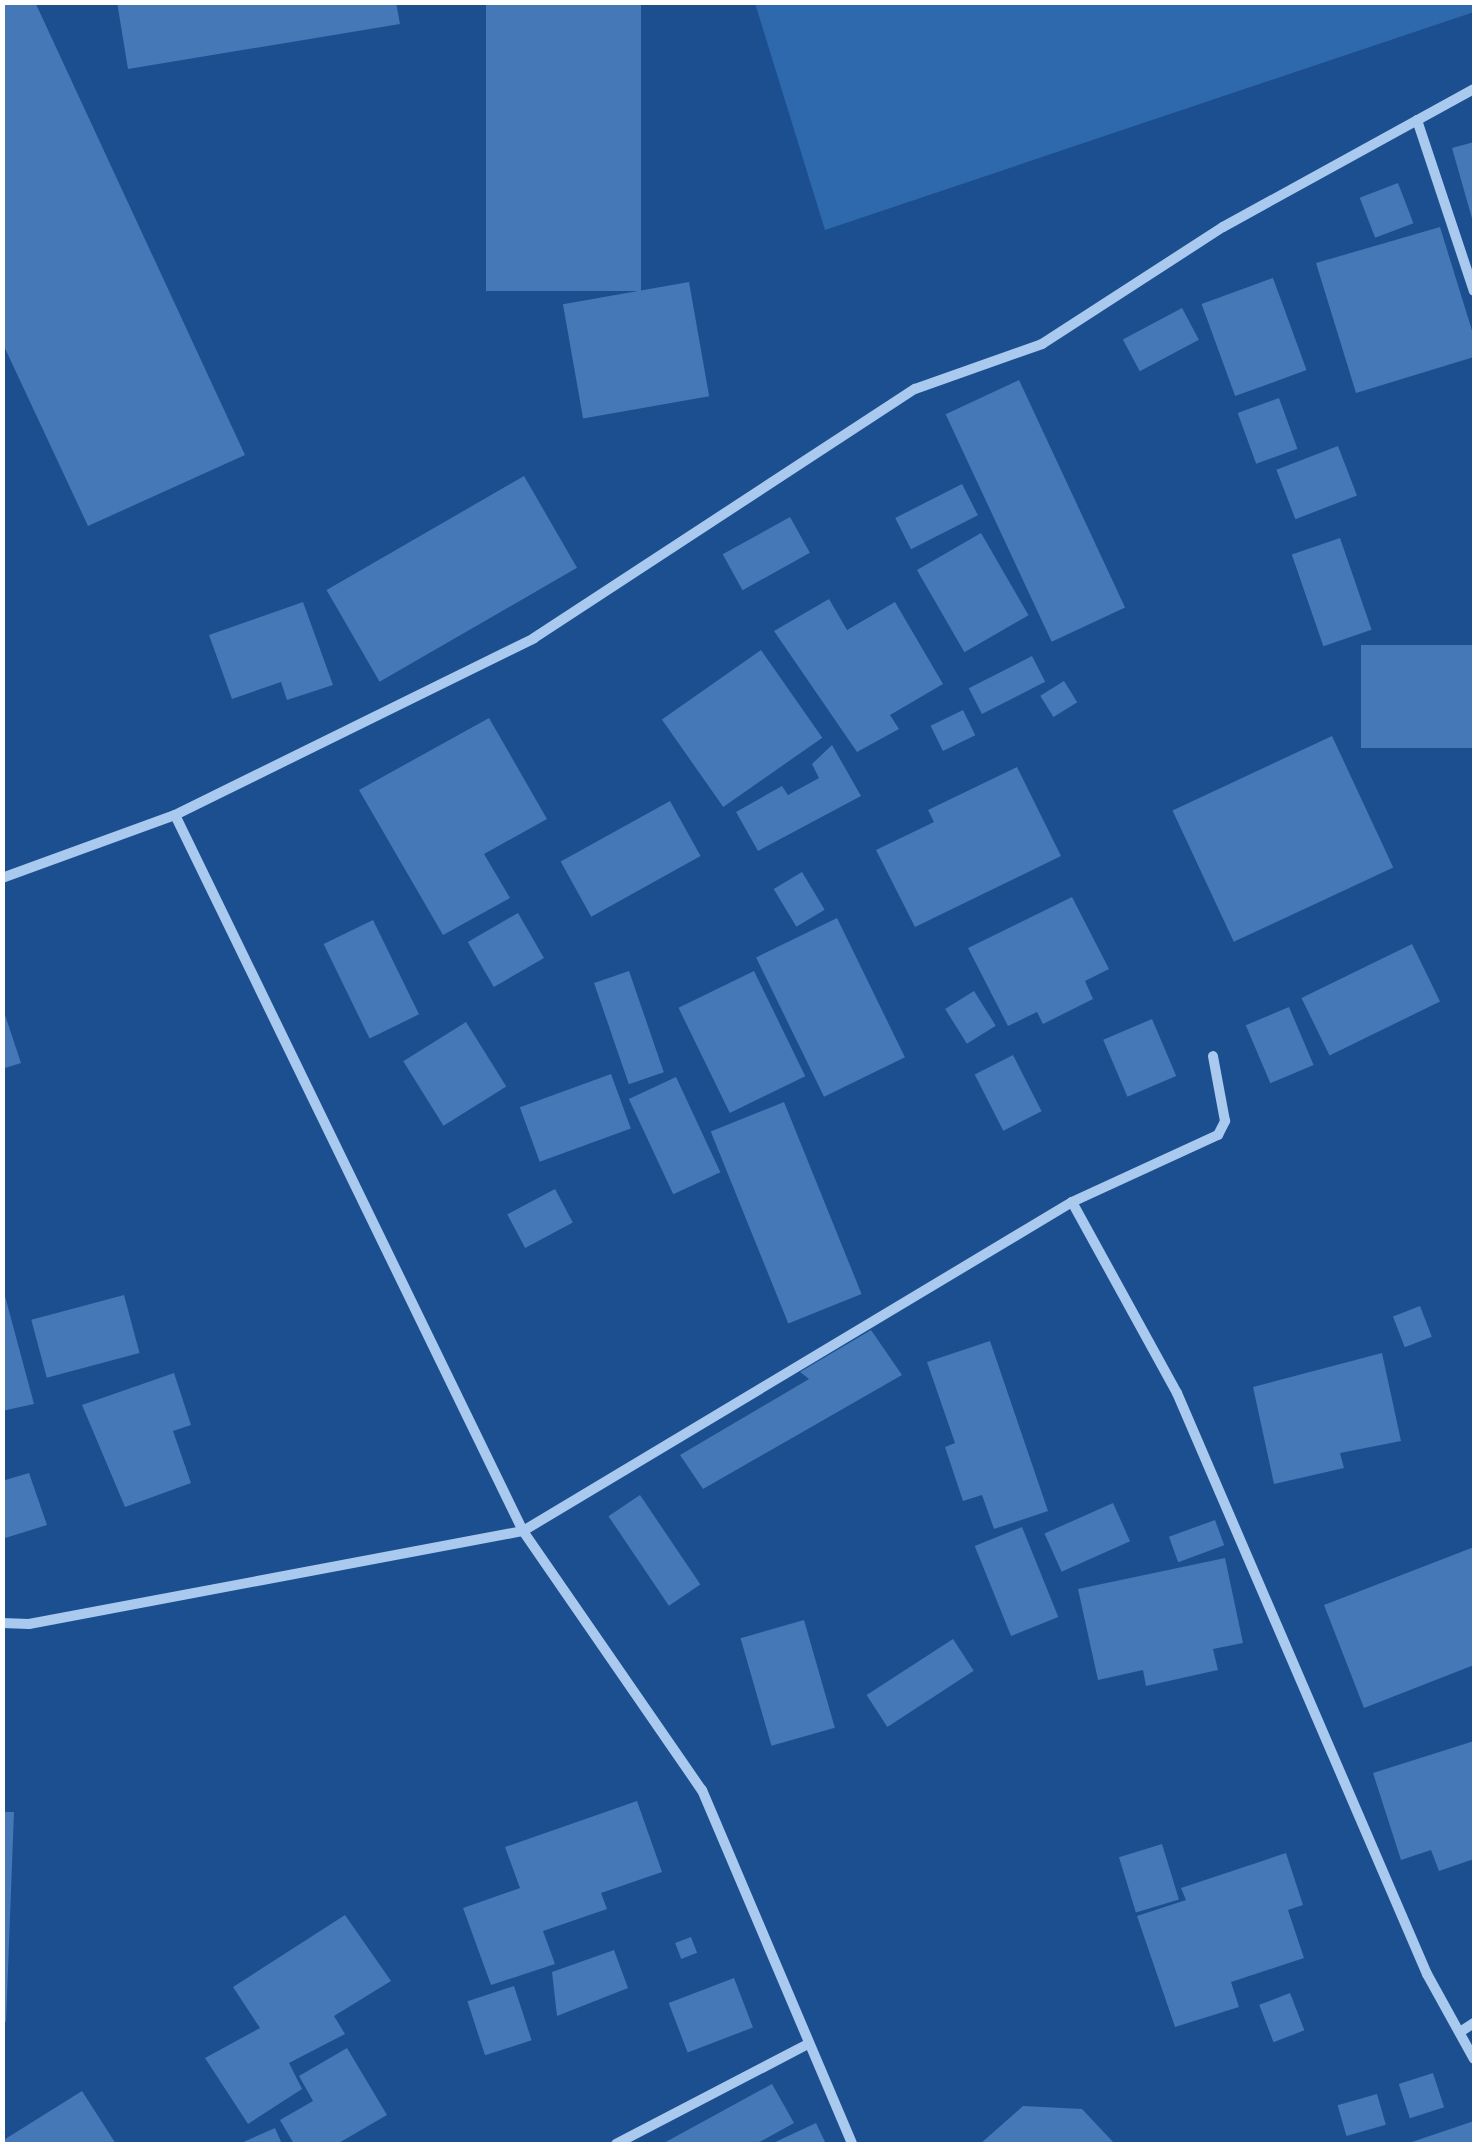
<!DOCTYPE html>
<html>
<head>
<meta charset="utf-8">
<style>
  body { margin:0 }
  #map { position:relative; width:1477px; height:2147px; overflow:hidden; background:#1b4f8f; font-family:"Space Grotesk",sans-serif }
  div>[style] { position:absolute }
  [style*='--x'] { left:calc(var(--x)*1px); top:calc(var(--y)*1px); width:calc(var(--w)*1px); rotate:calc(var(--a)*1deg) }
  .green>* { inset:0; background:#2e69ad }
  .building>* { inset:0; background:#4478b7; transform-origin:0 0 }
  .minor>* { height:10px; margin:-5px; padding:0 5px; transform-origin:5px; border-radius:5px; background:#a9c9ee }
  span { translate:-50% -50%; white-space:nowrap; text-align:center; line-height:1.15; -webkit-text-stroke:9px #1b4f8f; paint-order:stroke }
  .frame { position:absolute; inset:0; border:5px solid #fff; pointer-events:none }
</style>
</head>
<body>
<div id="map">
  <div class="green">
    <i style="clip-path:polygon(1474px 2px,1474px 12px,825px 230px,755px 3px)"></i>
  </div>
  <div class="building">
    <i style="clip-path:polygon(2px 2px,35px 2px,245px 455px,88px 526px,2px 342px)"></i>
    <i style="clip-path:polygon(117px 2px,396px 2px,400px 24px,128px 69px)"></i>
    <i style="left:486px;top:2px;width:155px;height:289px"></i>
    <i style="clip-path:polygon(1474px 142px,1474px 221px,1473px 222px,1452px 148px)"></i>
    <i style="left:1398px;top:183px;width:43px;height:41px;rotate:69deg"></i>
    <i style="clip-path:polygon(1440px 227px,1474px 337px,1474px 357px,1356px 393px,1316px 263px)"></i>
    <i style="left:1273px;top:278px;width:98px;height:76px;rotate:70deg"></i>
    <i style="left:689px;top:282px;width:116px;height:128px;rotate:80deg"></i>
    <i style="left:1182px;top:308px;width:36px;height:67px;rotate:62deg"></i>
    <i style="left:1019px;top:380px;width:251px;height:81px;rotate:65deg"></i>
    <i style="left:1279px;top:398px;width:54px;height:44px;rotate:70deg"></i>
    <i style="left:1338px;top:446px;width:53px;height:66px;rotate:69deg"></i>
    <i style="left:524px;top:476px;width:106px;height:228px;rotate:60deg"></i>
    <i style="left:962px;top:484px;width:35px;height:75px;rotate:63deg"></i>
    <i style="left:790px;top:517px;width:41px;height:77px;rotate:61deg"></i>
    <i style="left:981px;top:533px;width:95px;height:74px;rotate:60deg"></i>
    <i style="left:1340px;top:538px;width:97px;height:51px;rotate:71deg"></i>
    <i style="clip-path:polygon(829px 599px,847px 630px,895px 602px,943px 684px,890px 715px,899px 729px,857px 752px,774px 631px)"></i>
    <i style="clip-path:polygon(303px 602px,333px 685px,287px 700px,281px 682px,232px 699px,209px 635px)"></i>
    <i style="left:1474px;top:645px;width:103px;height:113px;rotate:90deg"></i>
    <i style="left:761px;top:650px;width:107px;height:121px;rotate:55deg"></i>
    <i style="left:1032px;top:656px;width:29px;height:71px;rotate:63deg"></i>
    <i style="left:1064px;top:681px;width:25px;height:28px;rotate:58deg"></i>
    <i style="left:963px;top:710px;width:28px;height:36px;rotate:64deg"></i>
    <i style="clip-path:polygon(489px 718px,547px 819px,484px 854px,510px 898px,443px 935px,359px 790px)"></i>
    <i style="left:1332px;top:736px;width:145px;height:176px;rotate:65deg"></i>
    <i style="clip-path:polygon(832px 745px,861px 796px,758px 851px,736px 812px,782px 786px,788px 795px,819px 778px,812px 764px)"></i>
    <i style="clip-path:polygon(1017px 767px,1061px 856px,915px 927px,876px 850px,934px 822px,928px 810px)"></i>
    <i style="left:670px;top:801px;width:63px;height:125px;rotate:61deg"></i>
    <i style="left:802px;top:872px;width:44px;height:33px;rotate:59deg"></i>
    <i style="clip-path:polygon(1072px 897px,1109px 969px,1085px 981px,1093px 999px,1043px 1024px,1037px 1012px,1008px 1026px,968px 948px)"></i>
    <i style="left:518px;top:913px;width:52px;height:58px;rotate:60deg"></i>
    <i style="left:837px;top:918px;width:155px;height:90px;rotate:64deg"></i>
    <i style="left:373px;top:920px;width:105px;height:55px;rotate:64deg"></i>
    <i style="left:1412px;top:944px;width:64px;height:123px;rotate:64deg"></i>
    <i style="left:629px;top:971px;width:107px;height:37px;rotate:71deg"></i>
    <i style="left:754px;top:971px;width:117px;height:84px;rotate:64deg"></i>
    <i style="left:974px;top:991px;width:41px;height:34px;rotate:58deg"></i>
    <i style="clip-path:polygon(2px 1006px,21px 1063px,2px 1069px)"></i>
    <i style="left:1289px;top:1007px;width:63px;height:47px;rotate:67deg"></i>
    <i style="left:1152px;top:1019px;width:62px;height:53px;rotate:67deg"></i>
    <i style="left:466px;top:1022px;width:76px;height:74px;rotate:58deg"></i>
    <i style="left:1013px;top:1055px;width:63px;height:43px;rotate:63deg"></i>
    <i style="left:611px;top:1074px;width:58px;height:97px;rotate:70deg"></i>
    <i style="left:676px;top:1077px;width:105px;height:52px;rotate:65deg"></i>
    <i style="left:784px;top:1102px;width:207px;height:79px;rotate:68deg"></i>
    <i style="left:555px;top:1189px;width:38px;height:54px;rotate:62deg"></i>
    <i style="clip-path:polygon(2px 1285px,34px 1404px,2px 1411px)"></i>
    <i style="left:124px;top:1295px;width:60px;height:96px;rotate:75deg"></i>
    <i style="left:1420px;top:1306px;width:33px;height:29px;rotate:69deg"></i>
    <i style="clip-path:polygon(871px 1330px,902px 1375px,703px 1489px,680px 1455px,809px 1379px,800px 1372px)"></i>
    <i style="clip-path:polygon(990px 1341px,1048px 1511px,994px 1529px,982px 1495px,963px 1501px,945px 1447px,955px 1443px,927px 1362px)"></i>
    <i style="clip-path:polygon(1382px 1353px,1401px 1441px,1340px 1453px,1344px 1468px,1274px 1484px,1253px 1387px)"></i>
    <i style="clip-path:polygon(174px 1373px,191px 1425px,173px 1431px,191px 1483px,125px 1507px,82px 1405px)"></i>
    <i style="clip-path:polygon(29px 1473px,47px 1525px,2px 1539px,2px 1481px)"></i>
    <i style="left:640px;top:1495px;width:108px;height:38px;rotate:56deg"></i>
    <i style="left:1113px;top:1503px;width:42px;height:75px;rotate:66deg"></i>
    <i style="left:1215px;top:1520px;width:27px;height:49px;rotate:70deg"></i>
    <i style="left:1022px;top:1527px;width:97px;height:51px;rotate:68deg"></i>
    <i style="clip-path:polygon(1474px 1547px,1474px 1665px,1364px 1708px,1324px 1605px)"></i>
    <i style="clip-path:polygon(1225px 1558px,1243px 1643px,1213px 1649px,1218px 1670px,1146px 1686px,1143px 1670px,1098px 1680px,1078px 1589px)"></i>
    <i style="left:804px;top:1620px;width:112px;height:66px;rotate:74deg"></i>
    <i style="left:953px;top:1639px;width:38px;height:103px;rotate:57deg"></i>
    <i style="clip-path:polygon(1474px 1741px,1474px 1859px,1439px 1871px,1431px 1850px,1401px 1860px,1373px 1773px)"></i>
    <i style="clip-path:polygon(637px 1801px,662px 1872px,601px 1893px,607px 1909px,543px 1931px,555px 1964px,491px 1985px,463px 1908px,520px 1888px,505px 1847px)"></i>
    <i style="clip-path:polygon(2px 1812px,14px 1812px,6px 2022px,2px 2021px)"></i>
    <i style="left:1162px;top:1844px;width:58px;height:45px;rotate:73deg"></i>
    <i style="clip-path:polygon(1286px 1853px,1303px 1905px,1288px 1910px,1304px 1958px,1231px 1982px,1239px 2007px,1175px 2027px,1137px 1916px,1186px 1900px,1181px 1888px)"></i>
    <i style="clip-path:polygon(345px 1915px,391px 1981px,334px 2016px,345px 2034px,289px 2063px,302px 2089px,248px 2124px,205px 2058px,260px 2028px,233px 1987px)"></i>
    <i style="left:691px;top:1937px;width:17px;height:17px;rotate:69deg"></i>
    <i style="clip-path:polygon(614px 1950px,628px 1988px,557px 2016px,552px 1972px)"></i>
    <i style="left:734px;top:1978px;width:53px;height:70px;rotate:69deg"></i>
    <i style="left:514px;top:1986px;width:57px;height:49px;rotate:72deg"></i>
    <i style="left:1290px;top:1993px;width:40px;height:33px;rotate:69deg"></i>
    <i style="clip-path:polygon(347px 2048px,387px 2115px,337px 2144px,294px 2144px,280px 2120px,313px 2101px,299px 2076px)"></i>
    <i style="left:1433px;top:2073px;width:36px;height:36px;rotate:72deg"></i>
    <i style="clip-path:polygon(772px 2084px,794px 2123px,756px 2144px,662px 2144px)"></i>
    <i style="clip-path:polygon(82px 2091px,116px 2144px,2px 2144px,2px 2141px)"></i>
    <i style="left:1377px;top:2094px;width:32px;height:41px;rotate:74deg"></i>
    <i style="clip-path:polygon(1023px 2106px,1082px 2109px,1115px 2144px,980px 2144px)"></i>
    <i style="clip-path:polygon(1474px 2121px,1474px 2144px,1406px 2144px)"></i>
    <i style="clip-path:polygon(816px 2123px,826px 2144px,771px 2144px)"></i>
    <i style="clip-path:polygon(275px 2128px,282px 2144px,239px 2144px)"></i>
  </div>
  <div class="minor">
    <i style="--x:1417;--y:120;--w:180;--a:71.6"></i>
    <i style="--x:175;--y:815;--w:796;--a:64.08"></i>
    <i style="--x:523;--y:1531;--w:315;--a:55.4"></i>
    <i style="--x:702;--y:1790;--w:384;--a:67"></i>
    <i style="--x:2;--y:878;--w:184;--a:-20"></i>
    <i style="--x:175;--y:815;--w:400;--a:-26.2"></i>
    <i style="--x:534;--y:638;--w:455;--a:-33.2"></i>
    <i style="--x:915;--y:389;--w:135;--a:-19.5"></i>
    <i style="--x:1042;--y:344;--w:216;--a:-32.9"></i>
    <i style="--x:1223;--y:227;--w:286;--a:-28.8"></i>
    <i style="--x:1072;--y:1202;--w:218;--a:61.2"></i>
    <i style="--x:1177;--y:1393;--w:633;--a:66.72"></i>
    <i style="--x:1427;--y:1974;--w:97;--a:61.1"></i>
    <i style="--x:2;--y:1623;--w:27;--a:2"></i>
    <i style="--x:29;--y:1624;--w:503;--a:-10.66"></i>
    <i style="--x:523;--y:1531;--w:640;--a:-30.93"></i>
    <i style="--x:1072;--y:1202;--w:161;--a:-24.7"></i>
    <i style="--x:1218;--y:1135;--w:16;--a:-63"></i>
    <i style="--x:1225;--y:1121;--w:66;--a:-100.5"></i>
    <i style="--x:1460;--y:2032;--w:17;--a:-33"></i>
    <i style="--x:616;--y:2144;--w:214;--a:-27.5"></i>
  </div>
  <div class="frame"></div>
</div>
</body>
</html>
